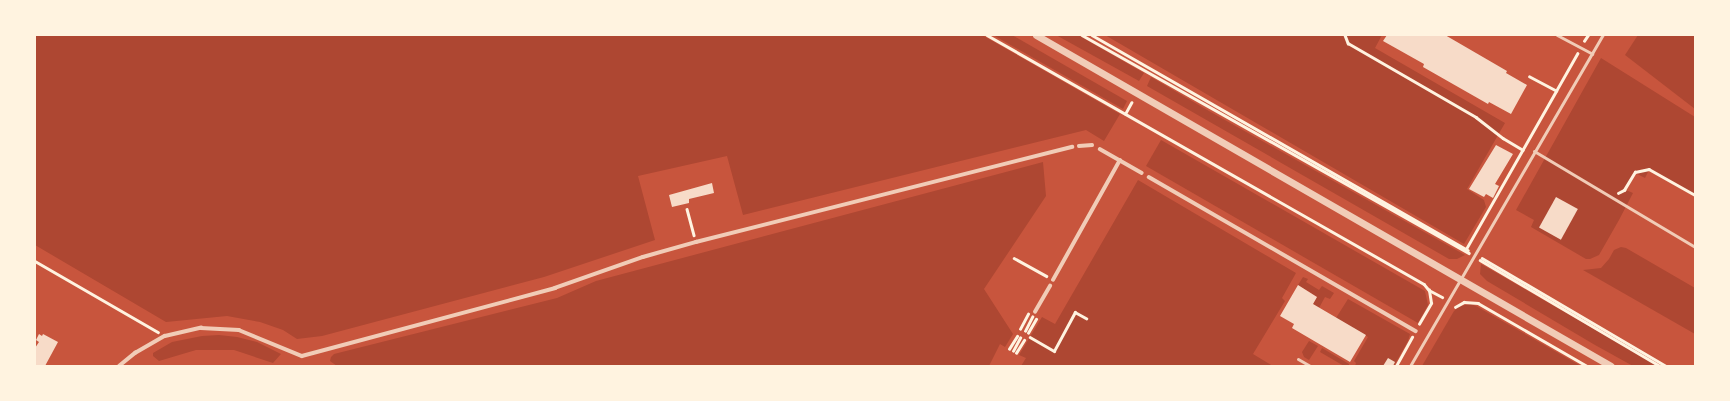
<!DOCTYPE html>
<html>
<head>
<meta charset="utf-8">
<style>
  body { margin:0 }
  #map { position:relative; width:1730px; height:401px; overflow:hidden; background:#c8553d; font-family:Cabin,sans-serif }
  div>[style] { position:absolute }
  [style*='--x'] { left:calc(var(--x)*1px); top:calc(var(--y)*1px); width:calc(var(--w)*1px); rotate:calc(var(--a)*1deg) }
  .green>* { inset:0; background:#ae4732 }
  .building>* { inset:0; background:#f7dbc8; transform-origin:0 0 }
  .path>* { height:2.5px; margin:-1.25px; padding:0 1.25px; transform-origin:1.25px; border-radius:1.25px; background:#fff3e0 }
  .service>* { height:3px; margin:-1.5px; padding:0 1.5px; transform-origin:1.5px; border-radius:1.5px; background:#f1ccb7 }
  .pedestrian>* { height:3.5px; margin:-1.75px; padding:0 1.75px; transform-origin:1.75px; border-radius:1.75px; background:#f1ccb7 }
  .tertiary>* { height:7px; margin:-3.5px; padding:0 3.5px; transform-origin:3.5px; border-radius:3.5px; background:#f1ccb7 }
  span { translate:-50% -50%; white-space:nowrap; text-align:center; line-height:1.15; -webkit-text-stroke:4px #fff3e0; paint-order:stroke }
  .frame { position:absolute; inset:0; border:36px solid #fff3e0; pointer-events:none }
</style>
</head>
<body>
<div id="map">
  <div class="green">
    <i style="clip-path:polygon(35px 35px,982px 35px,1120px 114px,1104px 141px,1086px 130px,743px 215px,727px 156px,638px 176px,655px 240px,544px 277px,322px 336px,297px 339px,283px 330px,260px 322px,227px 316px,166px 322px,35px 245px)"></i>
    <i style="clip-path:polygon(993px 35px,1012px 35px,1127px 101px,1123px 109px)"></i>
    <i style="clip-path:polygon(1056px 35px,1078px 35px,1144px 73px,1139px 81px)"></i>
    <i style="clip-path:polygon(1105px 35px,1382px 35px,1375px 48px,1505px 123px,1467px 189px,1484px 200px,1486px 207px,1464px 244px)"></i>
    <i style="clip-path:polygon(1638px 35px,1695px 35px,1695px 109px,1625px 55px)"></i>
    <i style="clip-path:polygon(1601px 58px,1695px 117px,1695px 197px,1649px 170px,1645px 178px,1635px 173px,1626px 190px,1633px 193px,1619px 220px,1599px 255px,1590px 259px,1586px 259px,1531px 227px,1534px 220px,1516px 210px)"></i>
    <i style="clip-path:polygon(1151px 77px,1209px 111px,1465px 255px,1457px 259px,1449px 259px,1147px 86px)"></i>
    <i style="clip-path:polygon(1161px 140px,1425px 291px,1428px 305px,1418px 323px,1146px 166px)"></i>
    <i style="clip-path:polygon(1043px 162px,1046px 196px,984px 289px,1013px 334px,1005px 347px,1000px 344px,989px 366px,337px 366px,330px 361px,331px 357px,334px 354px,557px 298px,596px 281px)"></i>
    <i style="clip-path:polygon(1138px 180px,1296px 273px,1282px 298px,1285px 301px,1253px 354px,1273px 366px,1021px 366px,1026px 358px,1019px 355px,1042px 317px,1055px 324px)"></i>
    <i style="clip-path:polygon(1621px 247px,1626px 248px,1695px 288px,1695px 334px,1583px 270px,1601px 268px,1609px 259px,1614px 250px)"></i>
    <i style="clip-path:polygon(1481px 264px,1648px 360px,1656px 366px,1633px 366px,1595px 345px,1487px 281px,1480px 274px)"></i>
    <i style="clip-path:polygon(1303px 277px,1308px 279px,1306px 282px,1319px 290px,1322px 286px,1334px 293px,1330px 299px,1325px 297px,1319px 308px,1313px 304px,1317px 297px,1298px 285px)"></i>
    <i style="clip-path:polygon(1348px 299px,1410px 334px,1408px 341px,1394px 366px,1355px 366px,1356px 363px,1354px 361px,1368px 337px,1336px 318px)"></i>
    <i style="clip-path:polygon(1471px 304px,1476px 306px,1581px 366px,1422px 366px,1454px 311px,1460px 306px)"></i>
    <i style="clip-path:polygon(219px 335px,237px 337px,257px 342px,281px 354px,273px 363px,234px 350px,196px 350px,159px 361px,153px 356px,153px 353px,172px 342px,202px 336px)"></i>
    <i style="clip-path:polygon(1309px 341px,1318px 346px,1309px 360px,1304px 357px,1302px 352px)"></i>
    <i style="clip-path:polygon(1322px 348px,1349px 364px,1349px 366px,1344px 366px,1320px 352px)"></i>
  </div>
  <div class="building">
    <i style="clip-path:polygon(1387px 35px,1445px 35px,1507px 71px,1506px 73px,1527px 85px,1511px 114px,1489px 102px,1488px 104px,1423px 67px,1424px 64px,1383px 41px)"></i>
    <i style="clip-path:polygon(1496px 145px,1513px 154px,1495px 184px,1499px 186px,1493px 198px,1486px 194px,1484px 197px,1469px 189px)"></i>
    <i style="clip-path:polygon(712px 183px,714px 193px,689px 199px,689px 203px,672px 207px,669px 195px)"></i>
    <i style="left:1556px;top:197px;width:25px;height:35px;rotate:29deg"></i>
    <i style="clip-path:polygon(1298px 285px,1317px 297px,1313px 304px,1366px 335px,1350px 362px,1292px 328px,1294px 324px,1280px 316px)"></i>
    <i style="clip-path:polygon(39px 334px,42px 336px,43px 334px,58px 342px,45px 366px,35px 366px,35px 348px,39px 342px,36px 340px)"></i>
    <i style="clip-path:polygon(1388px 358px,1395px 362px,1393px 366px,1383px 366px)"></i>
  </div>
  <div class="path">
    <i style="--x:987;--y:35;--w:503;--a:29.67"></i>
    <i style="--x:1424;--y:284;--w:8;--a:50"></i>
    <i style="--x:1429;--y:290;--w:15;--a:28"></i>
    <i style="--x:1082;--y:35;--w:444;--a:29.4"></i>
    <i style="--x:1092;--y:35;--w:433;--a:29.8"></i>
    <i style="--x:1345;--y:35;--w:9;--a:69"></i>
    <i style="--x:1348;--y:43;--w:148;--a:30"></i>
    <i style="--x:1476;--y:117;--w:34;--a:38"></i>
    <i style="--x:1503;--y:138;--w:23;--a:31"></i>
    <i style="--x:1584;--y:41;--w:7;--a:-56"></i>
    <i style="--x:1556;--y:91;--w:43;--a:-60.4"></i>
    <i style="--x:1125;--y:114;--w:13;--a:-61"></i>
    <i style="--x:1618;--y:193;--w:7;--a:-27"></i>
    <i style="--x:1624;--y:190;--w:21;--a:-59"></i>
    <i style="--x:1635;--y:172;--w:14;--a:-12"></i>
    <i style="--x:1649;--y:169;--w:53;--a:29.5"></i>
    <i style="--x:687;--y:209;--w:27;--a:75"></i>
    <i style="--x:1466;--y:249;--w:182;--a:-60.3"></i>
    <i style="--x:1556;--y:91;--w:30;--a:-152"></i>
    <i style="--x:1014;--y:258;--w:37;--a:29"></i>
    <i style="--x:1482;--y:258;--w:213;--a:30.4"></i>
    <i style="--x:1480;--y:260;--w:209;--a:30.5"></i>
    <i style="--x:35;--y:261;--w:142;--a:30"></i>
    <i style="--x:1455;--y:307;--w:10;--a:-29"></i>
    <i style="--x:1464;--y:302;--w:14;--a:4"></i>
    <i style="--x:1478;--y:303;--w:126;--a:30"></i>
    <i style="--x:1419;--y:324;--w:24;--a:-60"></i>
    <i style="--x:1431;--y:303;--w:13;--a:-99"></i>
    <i style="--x:1020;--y:329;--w:17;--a:-62"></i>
    <i style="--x:1025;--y:331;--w:16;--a:-63"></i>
    <i style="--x:1028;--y:333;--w:16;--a:-60"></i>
    <i style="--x:1030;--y:337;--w:28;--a:30"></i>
    <i style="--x:1054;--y:351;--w:44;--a:-61.7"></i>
    <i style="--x:1075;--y:312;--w:13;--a:29"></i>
    <i style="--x:1009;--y:349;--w:15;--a:-58"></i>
    <i style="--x:1013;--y:351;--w:15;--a:-62"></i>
    <i style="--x:1016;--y:353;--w:15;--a:-58"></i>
    <i style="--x:1396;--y:366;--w:33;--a:-61"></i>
  </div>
  <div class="service">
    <i style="--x:1557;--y:35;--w:40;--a:28"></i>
    <i style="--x:1534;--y:151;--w:187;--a:30.8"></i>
    <i style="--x:1298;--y:359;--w:14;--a:30"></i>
    <i style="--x:1410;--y:366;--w:383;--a:-59.8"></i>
  </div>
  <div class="pedestrian">
    <i style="--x:1079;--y:146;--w:13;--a:-4"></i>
    <i style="--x:1100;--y:149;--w:48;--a:29.7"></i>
    <i style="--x:1149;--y:177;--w:308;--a:30"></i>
    <i style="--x:1053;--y:280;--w:137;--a:-60.8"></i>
    <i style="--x:1035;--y:312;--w:30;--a:-60"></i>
    <i style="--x:119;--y:366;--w:21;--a:-39"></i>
    <i style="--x:135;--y:353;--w:34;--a:-30"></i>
    <i style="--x:165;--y:336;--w:37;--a:-13"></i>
    <i style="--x:201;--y:328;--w:38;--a:3"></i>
    <i style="--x:239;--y:330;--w:68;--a:22.4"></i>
    <i style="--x:302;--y:356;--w:262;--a:-15"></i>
    <i style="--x:555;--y:288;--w:93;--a:-19.4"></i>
    <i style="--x:643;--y:257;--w:55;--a:-15.8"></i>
    <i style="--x:696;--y:242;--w:388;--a:-14.2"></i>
  </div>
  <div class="tertiary">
    <i style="--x:1036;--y:35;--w:663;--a:29.93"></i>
  </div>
  <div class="frame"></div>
</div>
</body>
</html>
